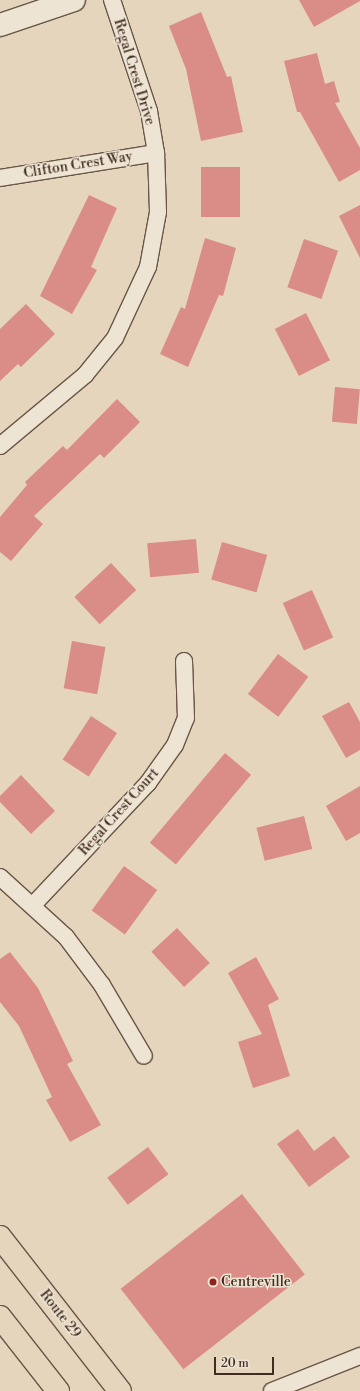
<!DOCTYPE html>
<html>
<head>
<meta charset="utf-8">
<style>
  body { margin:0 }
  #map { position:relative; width:360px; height:1391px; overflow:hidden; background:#e5d5bc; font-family:"Libre Bodoni",serif }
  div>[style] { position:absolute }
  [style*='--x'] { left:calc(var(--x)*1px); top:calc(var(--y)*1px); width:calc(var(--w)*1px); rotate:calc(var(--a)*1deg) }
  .building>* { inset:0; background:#da8d87; transform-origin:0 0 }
  .roads { filter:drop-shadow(1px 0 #6a5648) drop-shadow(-1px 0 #6a5648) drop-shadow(0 1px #6a5648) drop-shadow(0 -1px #6a5648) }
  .street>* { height:16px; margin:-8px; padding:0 8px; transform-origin:8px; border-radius:8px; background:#eee4d3 }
  .secondary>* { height:22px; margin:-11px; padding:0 11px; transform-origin:11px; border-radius:11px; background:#eee4d3 }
  .primary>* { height:22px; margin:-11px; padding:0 11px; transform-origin:11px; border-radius:11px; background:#e5d5bc }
  .dots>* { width:11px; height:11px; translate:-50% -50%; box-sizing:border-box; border:2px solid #eee4d3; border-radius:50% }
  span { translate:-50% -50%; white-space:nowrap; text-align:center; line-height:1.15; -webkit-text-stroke:3px #eee4d3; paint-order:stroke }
  .street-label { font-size:14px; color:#412c21 }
  .poi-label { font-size:14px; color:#412c21 }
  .left { translate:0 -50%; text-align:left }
  .scale { position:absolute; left:214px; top:1357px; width:60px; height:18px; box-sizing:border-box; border:2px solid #412c21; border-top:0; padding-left:5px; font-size:12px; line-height:14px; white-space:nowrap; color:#412c21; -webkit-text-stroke:3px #eee4d3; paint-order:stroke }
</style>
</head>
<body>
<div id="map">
  <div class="building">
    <i style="clip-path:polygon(299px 0,360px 0,360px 1px,314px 27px)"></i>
    <i style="clip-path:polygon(201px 12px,227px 77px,231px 76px,243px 132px,201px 141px,186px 69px,169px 26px)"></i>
    <i style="clip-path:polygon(317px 53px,325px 84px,334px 81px,340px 102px,335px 103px,360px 148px,360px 170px,339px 182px,300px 112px,297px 112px,284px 61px)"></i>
    <i style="left:201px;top:167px;width:39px;height:50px"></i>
    <i style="clip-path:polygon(89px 195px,117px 208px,91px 267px,97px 270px,72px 314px,40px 296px)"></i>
    <i style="clip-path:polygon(360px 205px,360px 258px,339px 216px)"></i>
    <i style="clip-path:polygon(205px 238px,236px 248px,223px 296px,219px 295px,188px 367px,160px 354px,181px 307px,185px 309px)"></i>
    <i style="left:304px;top:239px;width:36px;height:51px;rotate:19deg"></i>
    <i style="clip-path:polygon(26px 304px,55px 334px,21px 367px,18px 364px,0 381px,0 329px)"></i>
    <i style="left:306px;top:313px;width:53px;height:35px;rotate:63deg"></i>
    <i style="left:335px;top:387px;width:25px;height:35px;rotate:5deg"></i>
    <i style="clip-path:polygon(117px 399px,140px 422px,104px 458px,100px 454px,34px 516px,43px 524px,11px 561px,0 552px,0 517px,27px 485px,25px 482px,63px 446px,67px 450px)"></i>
    <i style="left:196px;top:539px;width:34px;height:49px;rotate:85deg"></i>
    <i style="left:222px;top:542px;width:47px;height:39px;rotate:16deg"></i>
    <i style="left:111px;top:563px;width:37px;height:50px;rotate:47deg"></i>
    <i style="left:312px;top:590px;width:52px;height:32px;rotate:66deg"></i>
    <i style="left:72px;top:641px;width:34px;height:48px;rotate:10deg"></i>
    <i style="left:278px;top:654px;width:38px;height:50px;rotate:37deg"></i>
    <i style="clip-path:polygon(349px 702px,360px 722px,360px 750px,346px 758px,322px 716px)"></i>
    <i style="left:91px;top:716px;width:31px;height:52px;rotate:33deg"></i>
    <i style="left:225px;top:753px;width:34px;height:117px;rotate:40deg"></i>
    <i style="clip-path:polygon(21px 775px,55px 811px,31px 834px,0 802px,0 796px)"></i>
    <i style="clip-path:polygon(360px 786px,360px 833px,346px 841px,326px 806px)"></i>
    <i style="left:304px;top:816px;width:34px;height:49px;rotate:76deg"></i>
    <i style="left:124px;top:866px;width:41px;height:55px;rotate:36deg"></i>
    <i style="left:177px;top:928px;width:48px;height:35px;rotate:47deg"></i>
    <i style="clip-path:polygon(10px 952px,38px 988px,73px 1061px,67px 1064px,101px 1125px,70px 1142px,46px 1100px,52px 1097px,19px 1026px,0 1002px,0 959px)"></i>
    <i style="clip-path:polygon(256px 957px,279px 999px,268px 1005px,290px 1076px,253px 1088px,238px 1042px,262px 1034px,228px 973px)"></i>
    <i style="clip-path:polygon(298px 1129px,314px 1151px,334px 1136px,350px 1157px,309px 1187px,277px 1144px)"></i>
    <i style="left:148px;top:1147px;width:34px;height:51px;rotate:53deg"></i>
    <i style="left:242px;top:1194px;width:102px;height:154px;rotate:52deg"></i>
  </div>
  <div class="roads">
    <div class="street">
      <i style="--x:0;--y:178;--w:158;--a:-9.1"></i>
      <i style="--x:0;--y:446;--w:111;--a:-39.9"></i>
      <i style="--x:85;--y:375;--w:48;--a:-51"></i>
      <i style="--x:115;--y:338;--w:78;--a:-65.1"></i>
      <i style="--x:148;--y:267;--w:56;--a:-79.7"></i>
      <i style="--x:158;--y:212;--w:59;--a:-91.9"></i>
      <i style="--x:156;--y:153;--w:43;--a:-99.5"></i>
      <i style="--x:149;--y:111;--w:117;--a:-108.4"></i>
      <i style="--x:0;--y:877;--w:89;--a:42.3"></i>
      <i style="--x:66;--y:937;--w:60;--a:53.1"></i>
      <i style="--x:102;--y:985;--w:82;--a:59.4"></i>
      <i style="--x:33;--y:905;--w:168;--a:-46.7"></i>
      <i style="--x:148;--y:783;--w:47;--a:-54.6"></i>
      <i style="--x:175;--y:745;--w:29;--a:-68"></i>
      <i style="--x:186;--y:718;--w:57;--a:-92"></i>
      <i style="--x:272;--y:1391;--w:95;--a:-21.7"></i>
    </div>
    <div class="secondary">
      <i style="--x:0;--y:25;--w:78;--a:-18.7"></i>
    </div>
    <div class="primary">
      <i style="--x:0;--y:1237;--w:195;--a:52.1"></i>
      <i style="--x:0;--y:1317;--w:94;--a:51.9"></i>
    </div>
  </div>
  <div class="dots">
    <i style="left:213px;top:1282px;background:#8f2418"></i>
  </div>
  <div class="street-label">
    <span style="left:134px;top:72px;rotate:73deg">Regal Crest Drive</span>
    <span style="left:78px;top:165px;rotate:-9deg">Clifton Crest Way</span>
    <span style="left:119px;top:812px;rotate:-48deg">Regal Crest Court</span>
    <span style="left:60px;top:1314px;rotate:52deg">Route 29</span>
  </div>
  <div class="poi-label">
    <span class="left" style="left:221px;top:1282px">Centreville</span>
  </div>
  <div class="scale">20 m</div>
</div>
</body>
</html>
